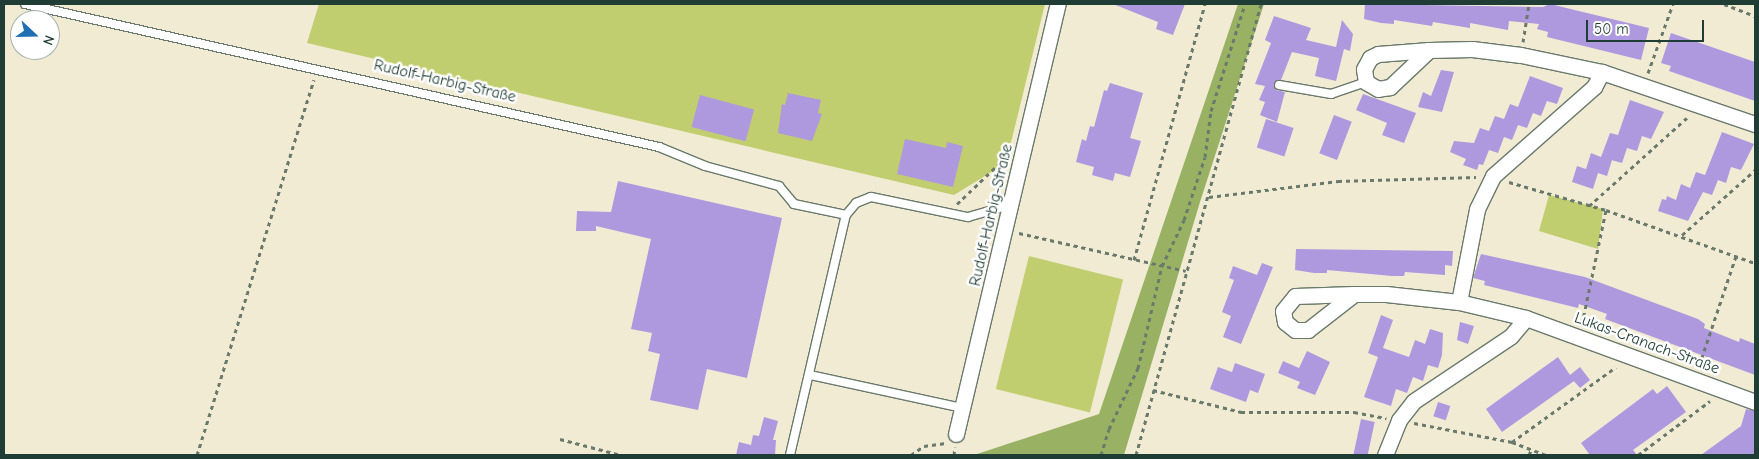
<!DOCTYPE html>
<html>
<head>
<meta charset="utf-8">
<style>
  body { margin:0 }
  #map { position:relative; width:1759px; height:459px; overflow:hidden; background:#f2ebd4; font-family:"Comic Neue",sans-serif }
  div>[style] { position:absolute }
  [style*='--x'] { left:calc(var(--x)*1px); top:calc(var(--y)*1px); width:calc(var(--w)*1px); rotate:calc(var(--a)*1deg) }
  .green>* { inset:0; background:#c0ce70; transform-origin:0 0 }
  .forest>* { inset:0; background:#98b162 }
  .building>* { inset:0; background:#ae99df; transform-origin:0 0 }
  .path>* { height:3px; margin-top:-1.5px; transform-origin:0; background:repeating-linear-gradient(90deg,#697a6c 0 4px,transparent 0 8px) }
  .roads { filter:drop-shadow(1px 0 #697a6c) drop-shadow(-1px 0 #697a6c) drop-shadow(0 1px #697a6c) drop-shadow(0 -1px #697a6c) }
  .lane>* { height:8px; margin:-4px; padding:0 4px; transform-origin:4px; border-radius:4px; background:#fff }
  .street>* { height:15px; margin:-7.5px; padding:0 7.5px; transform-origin:7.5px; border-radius:7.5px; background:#fff }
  span { translate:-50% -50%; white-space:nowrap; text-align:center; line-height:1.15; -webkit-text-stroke:5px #fff; paint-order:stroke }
  .street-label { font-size:16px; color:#1f3d34 }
  .frame { position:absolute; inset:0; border:5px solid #1f3d34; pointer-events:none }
  .north { position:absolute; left:10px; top:10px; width:50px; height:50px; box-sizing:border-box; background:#fff; border:1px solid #a5b1ae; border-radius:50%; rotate:111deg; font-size:14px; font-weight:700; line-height:20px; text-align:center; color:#1f3d34 }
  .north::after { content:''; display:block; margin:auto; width:18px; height:22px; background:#1f6fb2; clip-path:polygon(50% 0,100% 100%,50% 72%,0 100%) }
  .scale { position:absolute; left:1586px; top:20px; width:118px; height:22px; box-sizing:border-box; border:2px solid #1f3d34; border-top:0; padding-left:6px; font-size:15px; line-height:18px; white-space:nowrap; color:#1f3d34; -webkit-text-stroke:4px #fff; paint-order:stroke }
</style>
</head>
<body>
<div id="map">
  <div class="green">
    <i style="clip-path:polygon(319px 4px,1045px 4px,1006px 163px,954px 195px,307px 43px)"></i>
    <i style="clip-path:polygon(1549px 195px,1603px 209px,1598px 249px,1539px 231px)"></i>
    <i style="left:1029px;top:256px;width:97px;height:137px;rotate:14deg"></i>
  </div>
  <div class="forest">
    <i style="clip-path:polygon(1238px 4px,1264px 4px,1200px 202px,1124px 455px,974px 455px,1099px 414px)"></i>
  </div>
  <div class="building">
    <i style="clip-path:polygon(1113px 4px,1185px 4px,1173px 35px,1156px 29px,1158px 22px)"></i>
    <i style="clip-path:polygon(1365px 4px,1543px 7px,1550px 4px,1649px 28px,1641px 60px,1547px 37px,1548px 32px,1537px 29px,1539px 24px,1509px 21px,1508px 30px,1470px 23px,1470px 28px,1433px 22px,1432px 26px,1394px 20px,1394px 24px,1381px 23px,1364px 19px)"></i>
    <i style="clip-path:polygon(1274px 16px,1311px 28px,1306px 40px,1336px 47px,1342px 20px,1353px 34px,1350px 51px,1344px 49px,1336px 81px,1315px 76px,1319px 58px,1292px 52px,1281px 80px,1274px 84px,1276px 90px,1285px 92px,1277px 122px,1260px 115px,1265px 102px,1259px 100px,1265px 86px,1255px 84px,1271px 43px,1265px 40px)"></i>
    <i style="clip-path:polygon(1671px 33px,1755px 62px,1755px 101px,1669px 71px,1671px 66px,1661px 63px)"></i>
    <i style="clip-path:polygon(1441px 70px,1454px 72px,1442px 112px,1418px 107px,1423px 92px,1431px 96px)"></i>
    <i style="clip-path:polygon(1530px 76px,1563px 88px,1557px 104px,1547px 101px,1541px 116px,1533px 113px,1527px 128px,1518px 125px,1512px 140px,1504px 137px,1498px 153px,1489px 150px,1483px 165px,1479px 164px,1477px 170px,1463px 165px,1466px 159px,1450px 152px,1454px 141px,1474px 143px,1480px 128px,1489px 131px,1495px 116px,1504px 119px,1510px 104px,1518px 107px)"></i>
    <i style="clip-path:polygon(1110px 83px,1143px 93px,1130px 138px,1141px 141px,1130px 177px,1115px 173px,1113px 181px,1092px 175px,1094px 167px,1076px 162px,1082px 139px,1086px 141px,1090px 126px,1094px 127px,1104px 90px,1107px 91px)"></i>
    <i style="clip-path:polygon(788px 93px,821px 100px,818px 113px,822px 114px,812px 141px,778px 133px,782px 104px,785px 105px)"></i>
    <i style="clip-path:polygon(1363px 94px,1416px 113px,1404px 143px,1382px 135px,1387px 123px,1356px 110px)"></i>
    <i style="left:700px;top:95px;width:56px;height:33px;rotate:15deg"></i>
    <i style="clip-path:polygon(1630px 100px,1664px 112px,1651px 139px,1642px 136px,1637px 151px,1627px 148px,1622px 163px,1604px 158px,1612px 160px,1607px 176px,1598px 173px,1593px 189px,1572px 182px,1577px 166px,1586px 169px,1591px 153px,1601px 157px,1610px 133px,1618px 135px)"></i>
    <i style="left:1334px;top:115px;width:19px;height:41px;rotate:21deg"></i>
    <i style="left:1266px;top:119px;width:29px;height:30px;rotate:18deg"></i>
    <i style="clip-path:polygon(1722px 132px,1754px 144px,1741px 170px,1731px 167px,1726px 183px,1718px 180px,1712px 195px,1703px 192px,1688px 221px,1658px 211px,1662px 199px,1666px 200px,1667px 196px,1676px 200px,1681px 184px,1690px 188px,1696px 172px,1705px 175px)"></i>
    <i style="clip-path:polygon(905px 139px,946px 148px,947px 142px,963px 146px,953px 187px,897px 174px)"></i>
    <i style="clip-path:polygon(618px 181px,782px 218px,747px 378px,707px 369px,698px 410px,650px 400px,660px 354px,648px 351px,652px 333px,631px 329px,651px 239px,596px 226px,596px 231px,576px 231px,577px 211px,611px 212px)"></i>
    <i style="clip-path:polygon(1296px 249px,1453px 251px,1452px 266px,1445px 265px,1445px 275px,1405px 272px,1404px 276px,1392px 276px,1327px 270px,1327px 273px,1314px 273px,1295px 270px)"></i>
    <i style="clip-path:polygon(1481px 254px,1585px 277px,1698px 319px,1705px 324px,1704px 328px,1739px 342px,1740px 338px,1755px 344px,1755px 375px,1605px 319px,1607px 314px,1579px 304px,1578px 308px,1484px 285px,1485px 281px,1473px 278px)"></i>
    <i style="clip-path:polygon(1262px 263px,1273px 267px,1241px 344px,1223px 337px,1231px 316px,1222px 312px,1234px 280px,1229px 278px,1233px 266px,1257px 275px)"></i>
    <i style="clip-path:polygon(1381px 315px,1393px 320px,1383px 348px,1409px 357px,1415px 340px,1425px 344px,1430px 329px,1443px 333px,1442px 355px,1438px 368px,1428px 365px,1423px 381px,1413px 377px,1407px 393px,1396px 389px,1391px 406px,1364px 397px,1378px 357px,1368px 353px)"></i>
    <i style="clip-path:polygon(1460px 322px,1474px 326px,1468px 344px,1457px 340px)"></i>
    <i style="clip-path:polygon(1307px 351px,1330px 362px,1315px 395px,1297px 388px,1300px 382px,1278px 373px,1283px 361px,1299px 368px)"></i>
    <i style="clip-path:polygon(1558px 357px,1570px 375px,1580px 367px,1590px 380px,1580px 388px,1572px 379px,1574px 381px,1502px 432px,1486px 409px)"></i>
    <i style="clip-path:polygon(1235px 363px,1265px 374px,1258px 393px,1250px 390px,1246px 402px,1210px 389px,1218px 367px,1232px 372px)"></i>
    <i style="clip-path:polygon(1667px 386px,1686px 412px,1633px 450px,1637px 455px,1590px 455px,1581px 443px,1653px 389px,1657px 394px)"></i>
    <i style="left:1438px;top:402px;width:13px;height:15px;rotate:18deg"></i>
    <i style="clip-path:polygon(1746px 409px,1755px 411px,1755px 455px,1701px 455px,1741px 426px)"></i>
    <i style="clip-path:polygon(764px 417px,778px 421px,773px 440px,776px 440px,775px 455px,736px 455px,739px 442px,751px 445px,753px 435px,759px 436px)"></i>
    <i style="left:1361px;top:419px;width:14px;height:37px;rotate:12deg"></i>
  </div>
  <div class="path">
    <i style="--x:1724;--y:4;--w:33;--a:21"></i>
    <i style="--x:1523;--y:42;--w:38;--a:-81"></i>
    <i style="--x:1648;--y:73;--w:73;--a:-70.1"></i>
    <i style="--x:1509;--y:182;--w:101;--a:16.1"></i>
    <i style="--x:1606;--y:210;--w:158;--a:19.6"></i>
    <i style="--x:1209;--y:197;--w:130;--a:-7.1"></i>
    <i style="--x:1338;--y:181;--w:138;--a:-1.7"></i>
    <i style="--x:957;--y:204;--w:66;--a:-43.8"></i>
    <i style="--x:1589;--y:206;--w:135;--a:-42"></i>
    <i style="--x:1019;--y:233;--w:171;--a:12.8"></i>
    <i style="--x:1682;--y:235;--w:98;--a:-41.7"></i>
    <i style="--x:1134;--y:260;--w:266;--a:-74.5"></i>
    <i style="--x:1582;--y:324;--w:116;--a:-78.1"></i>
    <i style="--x:1699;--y:366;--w:116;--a:-71.4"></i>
    <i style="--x:1153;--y:390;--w:91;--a:14"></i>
    <i style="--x:1241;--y:412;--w:113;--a:0"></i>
    <i style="--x:1354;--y:412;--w:33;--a:11"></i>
    <i style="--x:1414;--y:423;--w:100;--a:11"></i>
    <i style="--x:1512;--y:442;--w:36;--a:21"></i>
    <i style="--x:560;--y:439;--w:63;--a:14.7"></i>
    <i style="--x:1512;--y:442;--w:128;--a:-35.8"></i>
    <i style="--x:197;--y:455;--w:393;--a:-72.7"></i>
    <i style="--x:911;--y:455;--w:16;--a:-35"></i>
    <i style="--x:924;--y:446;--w:22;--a:-8"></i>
    <i style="--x:954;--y:455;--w:8;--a:-83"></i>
    <i style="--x:1002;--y:455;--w:23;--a:0"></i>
    <i style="--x:1101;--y:455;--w:27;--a:-73"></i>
    <i style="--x:1109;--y:429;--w:68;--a:-64.6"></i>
    <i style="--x:1138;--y:368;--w:105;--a:-76.8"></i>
    <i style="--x:1162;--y:266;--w:51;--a:-64.4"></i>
    <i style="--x:1184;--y:220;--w:66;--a:-71.6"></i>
    <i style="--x:1205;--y:157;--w:46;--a:-82.6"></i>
    <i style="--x:1211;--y:111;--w:112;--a:-72.4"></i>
    <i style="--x:1136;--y:455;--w:468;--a:-74.5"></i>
    <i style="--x:1529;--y:455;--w:5;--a:-68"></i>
    <i style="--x:1638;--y:455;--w:90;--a:-36.9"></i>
  </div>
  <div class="roads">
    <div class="lane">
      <i style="--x:25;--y:4;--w:650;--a:12.71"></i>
      <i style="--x:659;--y:147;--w:50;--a:22.4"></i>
      <i style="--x:705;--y:166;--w:77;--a:15.1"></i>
      <i style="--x:779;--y:186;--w:23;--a:50"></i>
      <i style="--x:794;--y:204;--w:53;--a:11.9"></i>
      <i style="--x:1279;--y:85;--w:53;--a:9.8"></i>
      <i style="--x:1331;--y:94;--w:37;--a:-19"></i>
      <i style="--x:810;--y:375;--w:156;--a:12.2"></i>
      <i style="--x:790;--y:455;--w:246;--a:-76.9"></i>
      <i style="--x:846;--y:215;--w:16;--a:-50"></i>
      <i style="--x:856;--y:203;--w:16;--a:-22"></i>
      <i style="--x:871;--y:197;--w:99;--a:11.7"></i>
      <i style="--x:968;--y:217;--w:44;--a:-15.9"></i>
    </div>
    <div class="street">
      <i style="--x:1429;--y:50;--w:54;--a:136.5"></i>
      <i style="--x:1390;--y:87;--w:12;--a:171"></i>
      <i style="--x:1378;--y:89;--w:14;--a:-150"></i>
      <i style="--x:1366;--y:82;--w:13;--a:-99"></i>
      <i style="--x:1364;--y:69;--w:13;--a:-61"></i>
      <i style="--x:1370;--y:58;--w:9;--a:-27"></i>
      <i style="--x:1378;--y:54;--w:51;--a:-4.5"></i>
      <i style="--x:1429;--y:50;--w:43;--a:-1.3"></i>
      <i style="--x:1472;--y:49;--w:49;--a:7"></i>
      <i style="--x:1521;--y:55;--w:83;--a:11.9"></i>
      <i style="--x:1602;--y:72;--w:162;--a:18.8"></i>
      <i style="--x:1354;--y:294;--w:58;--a:142"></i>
      <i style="--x:1308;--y:330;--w:13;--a:180"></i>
      <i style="--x:1295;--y:330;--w:13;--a:-141"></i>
      <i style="--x:1285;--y:322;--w:11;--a:-100"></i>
      <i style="--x:1283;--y:311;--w:19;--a:-51"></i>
      <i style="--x:1295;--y:296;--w:59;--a:-1.9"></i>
      <i style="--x:1354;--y:294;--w:32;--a:0"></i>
      <i style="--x:1386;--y:294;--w:73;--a:6.3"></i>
      <i style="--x:1459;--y:302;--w:69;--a:13.4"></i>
      <i style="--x:1526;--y:318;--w:244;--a:20.1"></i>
      <i style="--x:1459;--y:302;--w:95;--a:-79"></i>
      <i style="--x:1477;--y:209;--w:37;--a:-64"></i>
      <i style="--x:1493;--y:176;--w:135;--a:-41.4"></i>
      <i style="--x:1594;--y:87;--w:17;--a:-62"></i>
      <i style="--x:956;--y:434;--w:442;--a:-76.7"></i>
      <i style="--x:1385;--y:455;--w:38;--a:-68"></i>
      <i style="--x:1399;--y:420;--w:24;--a:-52"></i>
      <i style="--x:1414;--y:401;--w:117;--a:-33.8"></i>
      <i style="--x:1511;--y:336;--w:23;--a:-50"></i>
    </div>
  </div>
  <div class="street-label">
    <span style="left:445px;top:81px;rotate:13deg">Rudolf-Harbig-Straße</span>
    <span style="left:991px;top:215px;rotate:-77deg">Rudolf-Harbig-Straße</span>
    <span style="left:1647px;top:343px;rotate:20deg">Lukas-Cranach-Straße</span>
  </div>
  <div class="frame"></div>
  <div class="north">N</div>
  <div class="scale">50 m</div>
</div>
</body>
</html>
